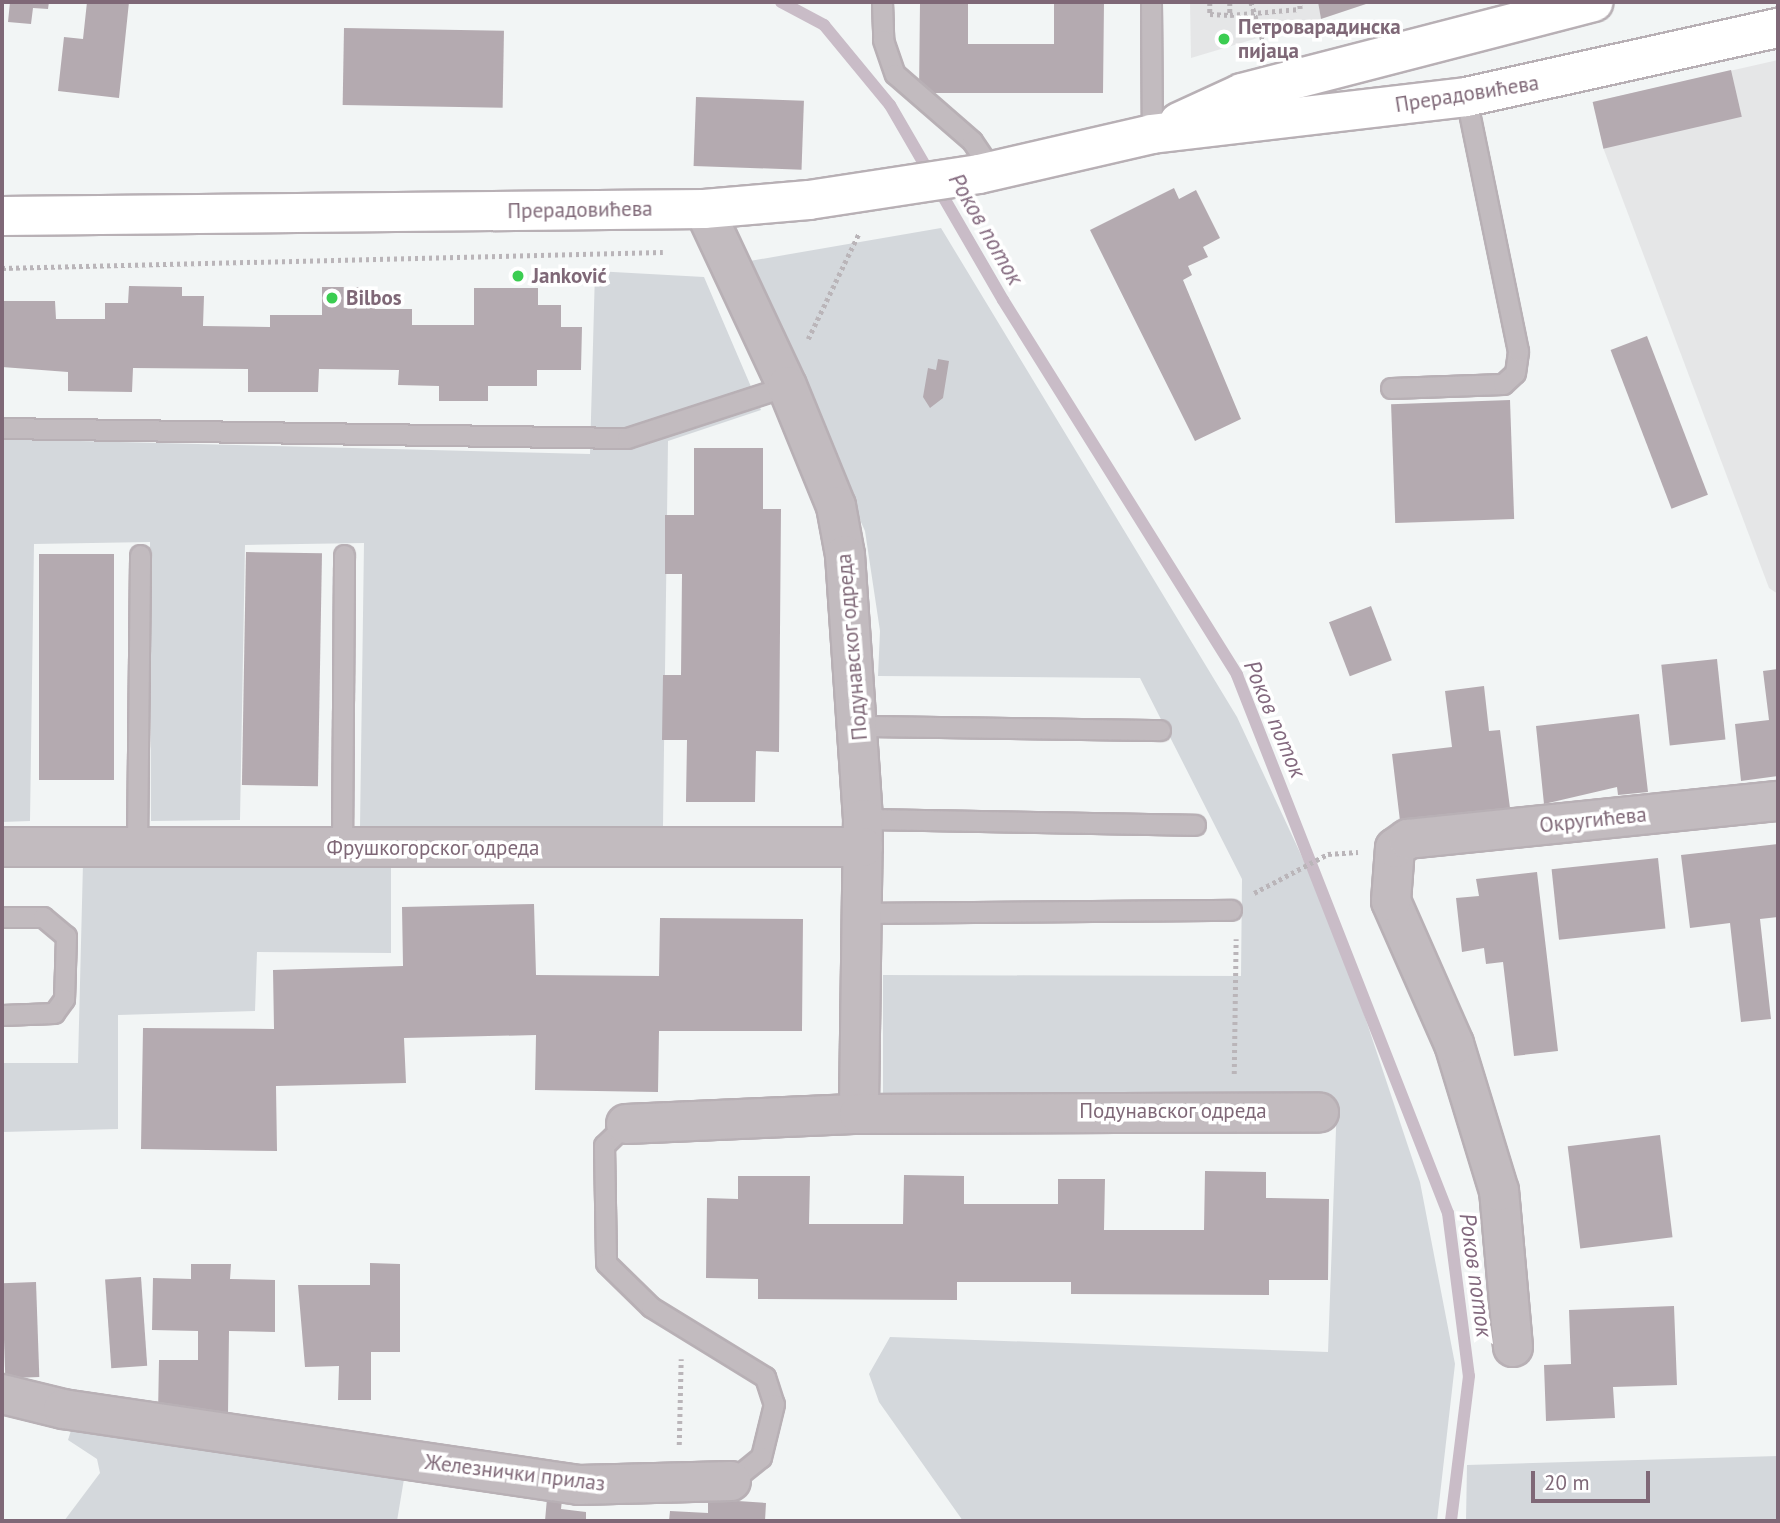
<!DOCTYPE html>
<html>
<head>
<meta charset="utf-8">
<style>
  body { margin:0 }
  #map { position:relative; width:1780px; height:1523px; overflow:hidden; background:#f2f5f5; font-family:"PT Sans",sans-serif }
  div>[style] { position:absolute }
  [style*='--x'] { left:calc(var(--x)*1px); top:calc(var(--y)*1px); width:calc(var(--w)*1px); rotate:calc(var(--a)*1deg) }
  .built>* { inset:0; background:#e5e6e7 }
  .green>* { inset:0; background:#d4d8dc }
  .stream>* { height:12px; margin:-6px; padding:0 6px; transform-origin:6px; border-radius:6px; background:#c9bcc7 }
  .building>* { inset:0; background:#b4aab0; transform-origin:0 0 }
  .path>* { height:4.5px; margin-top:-2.25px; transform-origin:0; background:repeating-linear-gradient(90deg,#bab5b9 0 3.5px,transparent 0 7px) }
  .roads { filter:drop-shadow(2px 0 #b8b0b5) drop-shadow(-2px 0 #b8b0b5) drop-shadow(0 2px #b8b0b5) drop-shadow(0 -2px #b8b0b5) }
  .lane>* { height:19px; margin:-9.5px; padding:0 9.5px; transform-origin:9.5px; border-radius:9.5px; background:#c2bbbf }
  .street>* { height:38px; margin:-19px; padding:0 19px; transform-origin:19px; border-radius:19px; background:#c2bbbf }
  .secondary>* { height:38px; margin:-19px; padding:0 19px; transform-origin:19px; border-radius:19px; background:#fff }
  .dots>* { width:19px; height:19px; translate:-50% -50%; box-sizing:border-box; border:4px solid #fff; border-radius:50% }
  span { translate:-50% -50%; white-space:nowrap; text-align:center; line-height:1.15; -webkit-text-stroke:7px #fff; paint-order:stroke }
  .poi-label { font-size:21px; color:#7f6877; font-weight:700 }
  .left { translate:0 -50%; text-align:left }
  .street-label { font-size:21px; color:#7f6877 }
  .water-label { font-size:23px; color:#83697e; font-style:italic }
  .frame { position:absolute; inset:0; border:4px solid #7f6877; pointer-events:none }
  .scale { position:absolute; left:1531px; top:1471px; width:119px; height:32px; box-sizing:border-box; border:4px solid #7f6877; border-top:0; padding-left:9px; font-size:21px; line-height:24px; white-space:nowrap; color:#7f6877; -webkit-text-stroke:5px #fff; paint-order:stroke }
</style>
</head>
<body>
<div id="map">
  <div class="built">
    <i style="clip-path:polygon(1190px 2px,1318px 2px,1321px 19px,1191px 58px)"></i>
    <i style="clip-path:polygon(1778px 60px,1778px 594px,1769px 588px,1604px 150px,1593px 102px)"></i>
  </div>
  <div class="green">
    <i style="clip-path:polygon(941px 228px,1237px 717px,1336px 930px,1420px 1182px,1455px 1364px,1437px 1521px,963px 1521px,879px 1402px,869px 1374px,890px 1337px,1328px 1352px,1337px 1101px,883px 1106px,883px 975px,1241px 976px,1242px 879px,1140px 678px,878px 676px,880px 631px,865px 531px,744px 262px)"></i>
    <i style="clip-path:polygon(595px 271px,704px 277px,761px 410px,668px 441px,663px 826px,360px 828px,364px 543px,245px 545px,240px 820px,151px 821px,150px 542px,34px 544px,30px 821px,2px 822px,2px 439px,590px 454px)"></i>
    <i style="clip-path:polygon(83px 863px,391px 868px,391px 953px,257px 952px,255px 1011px,118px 1015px,118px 1129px,2px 1132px,2px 1063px,78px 1063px)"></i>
    <i style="clip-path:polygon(73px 1424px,404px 1479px,397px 1521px,64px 1521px,100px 1473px,97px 1459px,68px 1440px)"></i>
    <i style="clip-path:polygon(1778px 1456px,1778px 1521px,1466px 1521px,1467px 1465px)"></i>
  </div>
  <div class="stream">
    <i style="--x:781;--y:2;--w:49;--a:28.1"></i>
    <i style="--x:824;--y:25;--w:104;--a:50.5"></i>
    <i style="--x:890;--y:105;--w:225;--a:59.9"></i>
    <i style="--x:1003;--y:300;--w:442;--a:58"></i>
    <i style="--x:1237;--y:675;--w:578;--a:68.59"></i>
    <i style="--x:1448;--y:1213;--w:164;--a:82.7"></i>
    <i style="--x:1469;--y:1376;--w:146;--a:97.1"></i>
  </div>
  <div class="building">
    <i style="clip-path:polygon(10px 2px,49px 2px,48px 9px,33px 8px,31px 24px,8px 22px)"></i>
    <i style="clip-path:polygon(87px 2px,129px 2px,119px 98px,58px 91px,64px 37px,83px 39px)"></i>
    <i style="clip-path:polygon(920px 2px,968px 2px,968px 44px,1054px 44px,1054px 2px,1104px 2px,1103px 93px,919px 93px)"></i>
    <i style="clip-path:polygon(1318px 2px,1372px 2px,1321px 19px)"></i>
    <i style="left:344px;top:28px;width:160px;height:77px;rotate:1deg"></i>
    <i style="left:1731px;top:70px;width:48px;height:142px;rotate:77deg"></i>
    <i style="left:696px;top:97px;width:108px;height:69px;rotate:2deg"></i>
    <i style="clip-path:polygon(1174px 188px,1179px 199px,1196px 190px,1220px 238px,1203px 247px,1208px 257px,1188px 266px,1192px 275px,1183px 280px,1241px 419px,1195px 441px,1090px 230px)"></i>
    <i style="clip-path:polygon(129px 286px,182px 287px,182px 296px,204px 296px,203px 326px,270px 327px,270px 315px,322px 315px,322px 287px,375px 287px,375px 309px,412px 309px,412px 325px,474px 325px,474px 288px,538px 288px,538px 305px,561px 305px,561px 327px,582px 327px,581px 370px,537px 370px,537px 386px,488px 386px,488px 401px,439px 401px,439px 386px,398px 385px,399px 370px,319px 369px,318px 392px,248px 392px,248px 369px,133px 368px,132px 392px,68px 391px,68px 372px,2px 367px,2px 301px,55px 301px,56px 319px,105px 319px,105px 303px,128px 303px)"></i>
    <i style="left:1647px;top:336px;width:170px;height:39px;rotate:69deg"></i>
    <i style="clip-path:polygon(938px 359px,949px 361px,943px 398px,930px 408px,923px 397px,928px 368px,936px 370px)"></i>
    <i style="left:1510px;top:400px;width:119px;height:119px;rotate:88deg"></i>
    <i style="clip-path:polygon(694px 448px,763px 448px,763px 509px,781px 509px,779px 752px,756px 751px,755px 802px,686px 802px,687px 740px,662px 740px,663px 675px,681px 675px,682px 574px,665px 574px,665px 515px,694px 515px)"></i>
    <i style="left:246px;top:552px;width:76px;height:233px;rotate:1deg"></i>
    <i style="left:39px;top:554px;width:75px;height:226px"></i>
    <i style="left:1371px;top:606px;width:58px;height:45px;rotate:69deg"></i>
    <i style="left:1717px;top:659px;width:81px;height:56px;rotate:84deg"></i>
    <i style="clip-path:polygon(1778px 669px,1778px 776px,1741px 781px,1735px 724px,1769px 720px,1763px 671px)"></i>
    <i style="clip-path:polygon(1484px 686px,1489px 731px,1500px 730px,1510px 808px,1400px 821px,1392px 754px,1452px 747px,1445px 691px)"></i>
    <i style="clip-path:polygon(1639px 714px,1648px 792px,1618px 795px,1617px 787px,1544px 804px,1536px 726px)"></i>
    <i style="clip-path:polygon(1778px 844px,1778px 917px,1760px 919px,1771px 1019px,1741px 1022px,1730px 923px,1690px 928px,1681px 855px)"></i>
    <i style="left:1658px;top:858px;width:71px;height:107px;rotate:84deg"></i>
    <i style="clip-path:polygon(1537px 872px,1558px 1051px,1514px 1056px,1503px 962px,1486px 964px,1484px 948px,1462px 952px,1456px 898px,1479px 896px,1476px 879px)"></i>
    <i style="clip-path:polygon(534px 904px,536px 975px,659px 976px,660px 918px,803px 919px,802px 1031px,659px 1031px,658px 1092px,535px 1090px,536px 1035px,404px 1038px,406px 1083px,276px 1086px,277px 1151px,141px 1149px,143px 1028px,274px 1029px,273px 970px,403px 966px,402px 907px)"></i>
    <i style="left:1660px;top:1135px;width:103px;height:93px;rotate:83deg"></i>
    <i style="clip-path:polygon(1205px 1171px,1266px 1172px,1266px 1198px,1329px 1199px,1328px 1280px,1269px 1280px,1269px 1295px,1071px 1294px,1071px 1282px,957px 1282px,957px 1300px,758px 1299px,758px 1279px,706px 1278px,707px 1198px,738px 1199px,738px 1176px,810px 1176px,809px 1224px,903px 1224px,904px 1175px,964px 1176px,964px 1204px,1058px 1204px,1058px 1179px,1105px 1179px,1104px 1230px,1204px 1230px)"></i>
    <i style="clip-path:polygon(370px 1263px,400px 1264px,400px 1352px,371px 1352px,371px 1400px,338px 1400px,339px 1366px,305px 1367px,298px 1285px,370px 1285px)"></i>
    <i style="clip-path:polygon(191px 1264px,231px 1264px,230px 1279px,275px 1280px,275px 1332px,229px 1331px,228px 1415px,158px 1414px,159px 1360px,198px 1360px,198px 1331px,152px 1330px,153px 1278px,191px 1279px)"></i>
    <i style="left:141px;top:1277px;width:89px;height:36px;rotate:86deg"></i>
    <i style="left:36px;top:1282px;width:95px;height:34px;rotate:88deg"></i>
    <i style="clip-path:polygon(1674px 1306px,1677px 1385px,1613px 1387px,1615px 1418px,1546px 1421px,1544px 1365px,1571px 1364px,1569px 1310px)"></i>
    <i style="clip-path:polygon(547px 1498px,562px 1500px,561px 1509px,586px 1512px,586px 1521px,545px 1521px)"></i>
    <i style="clip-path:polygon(708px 1499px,766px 1503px,765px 1521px,669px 1521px,670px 1511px,708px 1513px)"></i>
  </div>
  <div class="path">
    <i style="--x:1210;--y:2;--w:12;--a:90"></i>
    <i style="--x:1210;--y:14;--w:20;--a:3"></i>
    <i style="--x:1230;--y:15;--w:70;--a:-4.9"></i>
    <i style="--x:1300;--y:9;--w:7;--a:-98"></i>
    <i style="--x:1230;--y:2;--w:13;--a:90"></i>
    <i style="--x:1251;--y:2;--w:47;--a:72.7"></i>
    <i style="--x:2;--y:268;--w:661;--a:-1.39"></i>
    <i style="--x:808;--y:339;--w:118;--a:-64.3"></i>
    <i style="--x:1254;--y:893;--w:84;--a:-27.8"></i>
    <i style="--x:1328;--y:854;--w:30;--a:-4"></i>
    <i style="--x:1234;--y:1074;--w:135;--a:-89.2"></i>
    <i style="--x:679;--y:1445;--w:86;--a:-88.7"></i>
  </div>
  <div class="roads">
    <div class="lane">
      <i style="--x:882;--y:2;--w:38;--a:88"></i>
      <i style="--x:883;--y:40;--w:36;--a:71"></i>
      <i style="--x:895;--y:74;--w:102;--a:41"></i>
      <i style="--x:972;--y:141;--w:36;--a:56"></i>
      <i style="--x:1151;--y:2;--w:132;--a:89.6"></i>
      <i style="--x:1391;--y:388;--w:112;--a:-2"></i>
      <i style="--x:1503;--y:384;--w:16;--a:-43"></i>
      <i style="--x:1515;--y:373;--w:22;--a:-82"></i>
      <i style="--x:1518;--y:351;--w:259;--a:-101.6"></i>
      <i style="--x:2;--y:428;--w:625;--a:0.92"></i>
      <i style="--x:627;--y:438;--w:168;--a:-18"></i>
      <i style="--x:860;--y:726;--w:300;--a:0.8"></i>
      <i style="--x:863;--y:819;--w:332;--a:1"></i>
      <i style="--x:137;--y:846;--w:291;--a:-89.4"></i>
      <i style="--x:342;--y:849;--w:294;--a:-89.6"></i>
      <i style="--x:864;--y:913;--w:367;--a:-0.5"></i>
      <i style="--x:2;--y:917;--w:41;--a:0"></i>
      <i style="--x:43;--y:917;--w:30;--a:40"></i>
      <i style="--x:66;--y:936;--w:63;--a:91.8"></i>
      <i style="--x:64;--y:999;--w:17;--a:126"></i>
      <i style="--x:54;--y:1013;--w:52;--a:177.8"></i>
      <i style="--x:626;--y:1124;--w:30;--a:136"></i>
      <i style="--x:604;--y:1145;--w:118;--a:89"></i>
      <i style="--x:606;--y:1263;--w:63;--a:44.4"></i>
      <i style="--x:651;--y:1307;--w:134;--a:31.6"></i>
      <i style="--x:765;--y:1377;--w:28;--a:72"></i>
      <i style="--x:774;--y:1404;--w:55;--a:103.8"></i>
      <i style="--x:761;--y:1457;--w:38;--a:141"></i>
    </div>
    <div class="street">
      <i style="--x:704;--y:209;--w:195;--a:64.9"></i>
      <i style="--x:787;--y:386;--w:130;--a:67.8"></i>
      <i style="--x:836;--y:506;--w:50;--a:79.6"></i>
      <i style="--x:845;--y:555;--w:265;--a:86.1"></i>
      <i style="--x:863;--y:819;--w:295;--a:90.8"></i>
      <i style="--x:2;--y:847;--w:861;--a:0"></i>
      <i style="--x:626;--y:1124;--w:233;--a:-2.5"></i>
      <i style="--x:859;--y:1114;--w:460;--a:-0.2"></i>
      <i style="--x:1513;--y:1347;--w:157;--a:-95.1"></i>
      <i style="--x:1499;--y:1191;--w:154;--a:-107"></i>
      <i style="--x:1454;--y:1044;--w:156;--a:-113.8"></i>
      <i style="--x:1391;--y:901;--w:53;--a:-85.7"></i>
      <i style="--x:1395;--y:848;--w:16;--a:-35"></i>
      <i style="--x:1408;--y:839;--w:372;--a:-5.9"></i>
      <i style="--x:2;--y:1394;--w:63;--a:13.8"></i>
      <i style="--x:63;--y:1409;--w:522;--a:8.38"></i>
      <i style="--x:579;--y:1485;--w:152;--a:-1.5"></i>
    </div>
    <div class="secondary">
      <i style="--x:1179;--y:122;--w:69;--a:-24.7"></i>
      <i style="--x:1242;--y:93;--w:363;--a:-14.5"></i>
      <i style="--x:2;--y:216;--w:702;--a:-0.57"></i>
      <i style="--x:704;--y:209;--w:105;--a:-4.9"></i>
      <i style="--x:809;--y:200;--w:172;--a:-8.7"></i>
      <i style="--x:979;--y:174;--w:178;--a:-13"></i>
      <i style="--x:1152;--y:134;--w:316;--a:-6.7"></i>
      <i style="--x:1466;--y:97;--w:320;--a:-12.5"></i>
    </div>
  </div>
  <div class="dots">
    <i style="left:1224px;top:39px;background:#3bcd51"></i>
    <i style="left:518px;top:276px;background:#3bcd51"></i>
    <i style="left:332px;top:298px;background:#3bcd51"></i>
  </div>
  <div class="poi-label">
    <span class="left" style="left:1238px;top:39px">Петроварадинска<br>пијаца</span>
    <span class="left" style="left:532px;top:276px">Janković</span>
    <span class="left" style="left:346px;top:298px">Bilbos</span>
  </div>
  <div class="street-label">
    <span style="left:1467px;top:94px;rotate:-9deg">Прерадовићева</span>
    <span style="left:580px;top:210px;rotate:-1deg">Прерадовићева</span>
    <span style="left:852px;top:647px;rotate:-95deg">Подунавског одреда</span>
    <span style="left:1593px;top:820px;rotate:-6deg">Округићева</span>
    <span style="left:433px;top:848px">Фрушкогорског одреда</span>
    <span style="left:1173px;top:1111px">Подунавског одреда</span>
    <span style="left:515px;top:1473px;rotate:7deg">Железнички прилаз</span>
  </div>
  <div class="water-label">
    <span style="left:986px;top:229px;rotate:60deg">Роков поток</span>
    <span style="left:1275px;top:719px;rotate:67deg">Роков поток</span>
    <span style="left:1476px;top:1275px;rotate:82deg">Роков поток</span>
  </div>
  <div class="frame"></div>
  <div class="scale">20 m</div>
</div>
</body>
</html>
